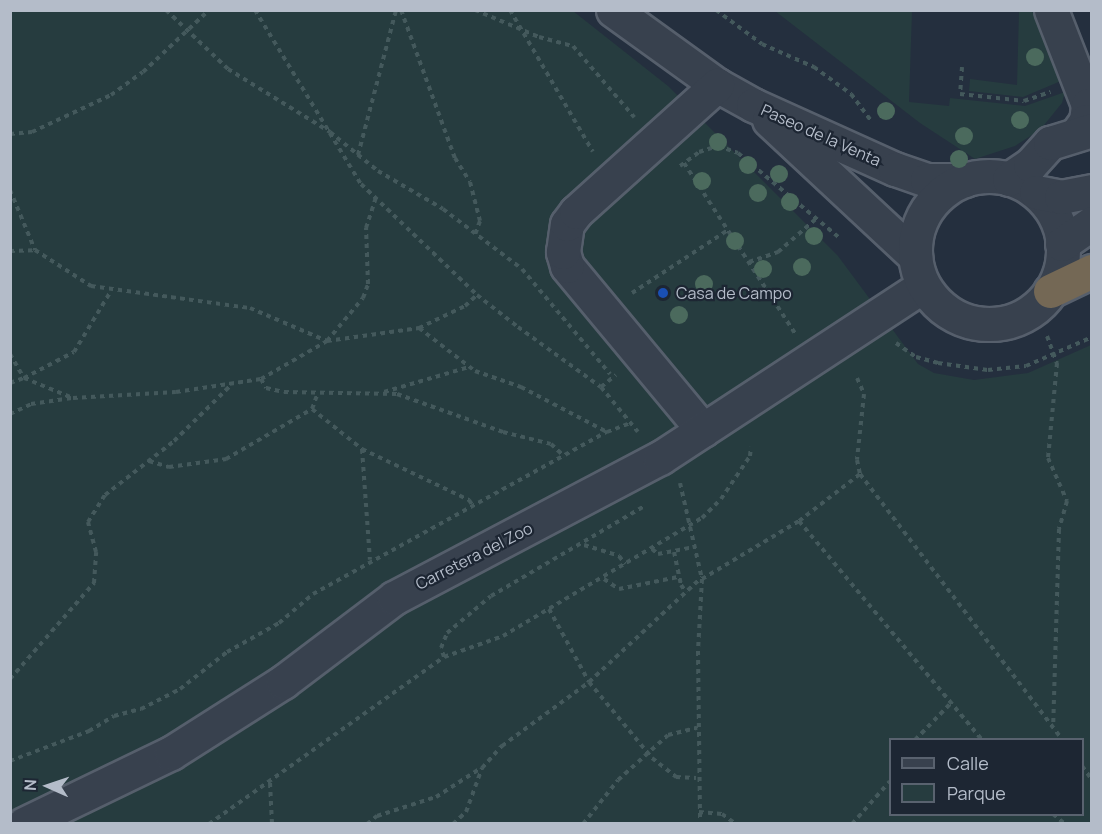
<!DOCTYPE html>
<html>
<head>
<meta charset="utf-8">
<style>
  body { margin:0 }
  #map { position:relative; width:1102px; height:834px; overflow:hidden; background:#242f3e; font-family:Manrope,sans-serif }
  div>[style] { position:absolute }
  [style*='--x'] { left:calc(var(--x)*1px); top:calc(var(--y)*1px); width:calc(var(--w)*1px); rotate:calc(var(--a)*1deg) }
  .green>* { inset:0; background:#263c3f }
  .path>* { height:4px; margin-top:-2px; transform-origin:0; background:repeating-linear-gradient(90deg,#44595c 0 4.5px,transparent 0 9px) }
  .roads { filter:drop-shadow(2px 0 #565f6c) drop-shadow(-2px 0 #565f6c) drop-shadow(0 2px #565f6c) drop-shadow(0 -2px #565f6c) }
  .minor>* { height:33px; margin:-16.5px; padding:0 16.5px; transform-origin:16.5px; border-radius:16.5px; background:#38414e }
  .tertiary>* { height:33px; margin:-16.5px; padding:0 16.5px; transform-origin:16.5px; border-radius:16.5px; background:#38414e }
  .tertiary>.ring { margin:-16.5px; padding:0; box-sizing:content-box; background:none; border:33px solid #38414e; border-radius:50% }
  .motorway>* { height:33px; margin:-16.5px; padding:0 16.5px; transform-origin:16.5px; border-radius:16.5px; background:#746855 }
  .trees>* { width:18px; height:18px; margin:-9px; border-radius:50%; background:#4b6a5d }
  .dots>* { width:16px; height:16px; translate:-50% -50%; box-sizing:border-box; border:3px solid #1d2633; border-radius:50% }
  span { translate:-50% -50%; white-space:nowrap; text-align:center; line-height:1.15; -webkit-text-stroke:4.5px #1d2633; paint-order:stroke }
  .street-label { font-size:16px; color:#b4bcc9 }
  .poi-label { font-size:16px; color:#b4bcc9 }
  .left { translate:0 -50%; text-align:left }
  .frame { position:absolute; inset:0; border:12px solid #b4bcc9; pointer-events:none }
  .legend { position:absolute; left:889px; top:738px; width:195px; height:78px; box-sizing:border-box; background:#1d2633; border:2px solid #59626f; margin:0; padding:8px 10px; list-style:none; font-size:18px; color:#b4bcc9 }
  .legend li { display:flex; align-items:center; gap:12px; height:30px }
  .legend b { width:30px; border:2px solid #59626f }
  .north { position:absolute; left:18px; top:756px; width:60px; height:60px; -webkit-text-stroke:4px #1d2633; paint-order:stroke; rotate:273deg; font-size:16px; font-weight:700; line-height:24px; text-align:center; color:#b4bcc9 }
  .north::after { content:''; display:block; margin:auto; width:21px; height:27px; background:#b4bcc9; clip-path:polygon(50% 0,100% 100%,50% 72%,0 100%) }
</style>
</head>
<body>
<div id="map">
  <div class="green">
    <i style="clip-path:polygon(evenodd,10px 11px,573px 11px,668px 86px,838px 256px,918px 364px,934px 373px,974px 380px,1028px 373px,1091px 345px,1091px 823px,11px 823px,10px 11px,890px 740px,1082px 740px,1082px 814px,890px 814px,890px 740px)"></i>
    <i style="clip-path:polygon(775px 11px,912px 11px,909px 102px,949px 106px,950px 98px,1025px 106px,1065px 92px,1062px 103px,1040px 130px,1015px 146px,975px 159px,920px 123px)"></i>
    <i style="clip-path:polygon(1019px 11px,1032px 11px,1061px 81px,1023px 97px,969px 91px,970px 79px,1017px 85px)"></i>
  </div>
  <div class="path">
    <i style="--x:166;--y:10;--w:86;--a:43.6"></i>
    <i style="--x:228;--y:69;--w:120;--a:31.7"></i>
    <i style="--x:330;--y:132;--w:62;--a:39.1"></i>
    <i style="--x:378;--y:171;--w:75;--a:30.3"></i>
    <i style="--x:443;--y:209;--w:99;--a:37.2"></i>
    <i style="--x:522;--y:269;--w:137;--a:50"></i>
    <i style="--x:255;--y:10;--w:204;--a:58.7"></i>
    <i style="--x:361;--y:184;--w:161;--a:43.7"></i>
    <i style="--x:477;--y:295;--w:52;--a:38"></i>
    <i style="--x:518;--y:327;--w:102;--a:35.9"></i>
    <i style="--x:601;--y:387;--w:19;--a:-39"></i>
    <i style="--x:401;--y:10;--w:158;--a:70"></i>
    <i style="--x:455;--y:158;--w:28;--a:58"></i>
    <i style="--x:470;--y:182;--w:40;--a:75.6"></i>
    <i style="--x:480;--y:221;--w:15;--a:110"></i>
    <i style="--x:475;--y:10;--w:69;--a:22.9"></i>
    <i style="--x:539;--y:37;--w:35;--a:15"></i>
    <i style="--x:573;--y:46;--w:94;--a:49.3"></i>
    <i style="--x:510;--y:10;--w:164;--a:59.7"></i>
    <i style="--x:716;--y:10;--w:57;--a:36.5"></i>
    <i style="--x:762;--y:44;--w:57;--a:23.9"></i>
    <i style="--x:814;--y:67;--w:46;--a:36.1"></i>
    <i style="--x:851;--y:94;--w:35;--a:53"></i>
    <i style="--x:962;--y:67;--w:27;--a:94"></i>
    <i style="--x:960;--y:94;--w:64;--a:6.2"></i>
    <i style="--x:1024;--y:101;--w:28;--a:-19"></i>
    <i style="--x:10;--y:134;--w:22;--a:-5"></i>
    <i style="--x:32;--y:132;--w:87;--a:-25.1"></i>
    <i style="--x:111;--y:95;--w:39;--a:-36"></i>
    <i style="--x:143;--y:72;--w:91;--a:-43.2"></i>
    <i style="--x:358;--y:155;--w:150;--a:-75.3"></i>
    <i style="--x:684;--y:163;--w:203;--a:56.9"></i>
    <i style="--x:680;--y:166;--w:24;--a:-36"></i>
    <i style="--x:699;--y:152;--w:20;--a:-18"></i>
    <i style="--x:718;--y:146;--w:21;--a:19"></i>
    <i style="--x:738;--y:153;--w:134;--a:39.9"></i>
    <i style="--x:10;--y:190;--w:65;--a:67.4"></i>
    <i style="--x:35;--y:250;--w:67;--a:32.7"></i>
    <i style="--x:91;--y:286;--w:161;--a:7.9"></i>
    <i style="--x:250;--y:308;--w:84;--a:23.2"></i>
    <i style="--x:327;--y:341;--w:56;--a:-50.1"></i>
    <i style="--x:363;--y:298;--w:15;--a:-70"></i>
    <i style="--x:368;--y:284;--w:56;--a:-92"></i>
    <i style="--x:366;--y:228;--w:32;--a:-72"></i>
    <i style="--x:10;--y:251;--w:25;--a:-2"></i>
    <i style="--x:749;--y:262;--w:31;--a:-19"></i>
    <i style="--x:778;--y:252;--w:52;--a:-41.1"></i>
    <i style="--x:632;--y:293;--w:115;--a:-33.3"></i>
    <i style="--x:419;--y:328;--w:71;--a:37.5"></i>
    <i style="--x:475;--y:371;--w:49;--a:19.2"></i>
    <i style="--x:521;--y:387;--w:97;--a:27.6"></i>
    <i style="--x:1047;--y:336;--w:29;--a:70"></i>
    <i style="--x:1057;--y:363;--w:95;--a:95.4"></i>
    <i style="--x:1048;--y:458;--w:47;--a:66.2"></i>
    <i style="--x:1067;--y:501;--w:29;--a:106"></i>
    <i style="--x:1059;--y:529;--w:197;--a:91.7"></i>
    <i style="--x:896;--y:343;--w:24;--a:35"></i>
    <i style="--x:916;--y:357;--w:23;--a:15"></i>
    <i style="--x:938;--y:363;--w:50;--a:8"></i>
    <i style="--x:988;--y:370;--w:38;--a:-6"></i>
    <i style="--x:1026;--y:366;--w:72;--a:-23.7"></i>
    <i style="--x:10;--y:354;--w:28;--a:60"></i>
    <i style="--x:24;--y:378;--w:56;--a:-27.5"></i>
    <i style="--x:74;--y:352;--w:71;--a:-58.8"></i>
    <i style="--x:857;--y:378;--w:17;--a:66"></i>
    <i style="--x:864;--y:394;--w:66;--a:96.1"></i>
    <i style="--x:857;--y:460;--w:14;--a:78"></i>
    <i style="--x:860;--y:474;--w:335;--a:52.7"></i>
    <i style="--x:261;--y:379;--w:10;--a:61"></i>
    <i style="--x:266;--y:388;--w:18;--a:13"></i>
    <i style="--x:284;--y:392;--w:113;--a:1"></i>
    <i style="--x:397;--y:394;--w:113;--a:19.7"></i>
    <i style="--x:503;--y:432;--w:49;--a:14"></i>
    <i style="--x:551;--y:444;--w:18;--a:43"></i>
    <i style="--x:10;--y:383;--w:15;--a:-20"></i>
    <i style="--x:24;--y:378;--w:53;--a:22.2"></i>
    <i style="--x:73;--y:398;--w:103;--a:-3.3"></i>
    <i style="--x:176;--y:392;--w:86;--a:-8.7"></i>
    <i style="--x:261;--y:379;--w:76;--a:-29.9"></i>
    <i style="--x:327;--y:341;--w:93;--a:-8"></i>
    <i style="--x:419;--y:328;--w:51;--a:-25.6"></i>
    <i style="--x:465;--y:306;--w:16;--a:-43"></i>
    <i style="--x:601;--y:387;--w:58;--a:50.6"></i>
    <i style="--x:384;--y:392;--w:89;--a:-16.4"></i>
    <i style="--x:312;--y:409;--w:64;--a:38.7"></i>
    <i style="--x:362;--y:449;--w:119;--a:25.5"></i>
    <i style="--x:469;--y:500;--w:7;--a:56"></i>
    <i style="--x:10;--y:414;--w:23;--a:-25"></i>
    <i style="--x:31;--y:404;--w:41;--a:-8.3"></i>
    <i style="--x:362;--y:449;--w:111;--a:85.9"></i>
    <i style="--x:149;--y:461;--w:21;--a:17"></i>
    <i style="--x:169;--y:467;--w:58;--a:-8"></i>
    <i style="--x:226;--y:459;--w:99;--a:-30.2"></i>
    <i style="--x:312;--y:409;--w:15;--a:-70"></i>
    <i style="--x:680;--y:483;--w:98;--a:77.1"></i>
    <i style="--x:702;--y:579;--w:72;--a:93.2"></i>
    <i style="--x:698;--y:651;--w:173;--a:89.3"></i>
    <i style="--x:799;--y:521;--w:285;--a:50.1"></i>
    <i style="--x:584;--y:545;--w:37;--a:17"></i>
    <i style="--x:619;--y:556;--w:10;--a:53"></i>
    <i style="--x:652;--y:549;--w:8;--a:40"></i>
    <i style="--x:658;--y:554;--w:36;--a:-11"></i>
    <i style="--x:674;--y:552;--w:34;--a:78"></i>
    <i style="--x:681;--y:585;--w:9;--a:54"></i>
    <i style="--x:604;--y:579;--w:18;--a:34"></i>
    <i style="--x:619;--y:589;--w:60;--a:-11.5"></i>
    <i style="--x:702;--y:579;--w:113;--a:-30.9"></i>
    <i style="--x:799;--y:521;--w:77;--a:-37.6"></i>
    <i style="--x:549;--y:609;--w:83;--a:61.3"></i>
    <i style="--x:589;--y:682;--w:99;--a:50.3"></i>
    <i style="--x:652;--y:758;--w:31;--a:38"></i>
    <i style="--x:676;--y:777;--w:20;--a:3"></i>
    <i style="--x:444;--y:657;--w:9;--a:-108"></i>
    <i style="--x:441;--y:648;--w:16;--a:-68"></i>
    <i style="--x:447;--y:633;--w:57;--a:-40.1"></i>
    <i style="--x:491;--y:596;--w:176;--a:-30.4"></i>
    <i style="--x:10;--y:679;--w:128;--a:-48.8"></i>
    <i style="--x:94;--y:583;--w:31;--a:-86"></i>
    <i style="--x:96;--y:552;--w:31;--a:-105"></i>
    <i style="--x:88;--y:522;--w:32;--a:-58"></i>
    <i style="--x:105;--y:495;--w:88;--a:-38"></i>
    <i style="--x:174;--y:441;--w:81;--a:-44.5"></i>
    <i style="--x:915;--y:740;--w:53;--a:-45.8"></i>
    <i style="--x:10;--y:761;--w:85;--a:-20.8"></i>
    <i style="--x:89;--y:731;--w:29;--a:-31"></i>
    <i style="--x:114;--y:716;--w:28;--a:-15"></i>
    <i style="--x:141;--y:709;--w:44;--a:-27.1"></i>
    <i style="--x:180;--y:689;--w:60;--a:-38.2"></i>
    <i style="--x:227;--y:652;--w:60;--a:-29.1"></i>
    <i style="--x:279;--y:623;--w:45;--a:-40.5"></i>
    <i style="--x:313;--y:594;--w:336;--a:-28.9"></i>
    <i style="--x:607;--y:432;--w:26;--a:-21"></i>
    <i style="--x:1082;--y:766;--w:17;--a:54"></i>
    <i style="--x:270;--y:783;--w:41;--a:87.2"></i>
    <i style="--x:699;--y:812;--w:23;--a:5"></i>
    <i style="--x:722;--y:814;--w:17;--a:36"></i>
    <i style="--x:1053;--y:814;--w:16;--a:40"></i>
    <i style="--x:209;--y:824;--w:288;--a:-35.4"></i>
    <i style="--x:444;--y:657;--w:63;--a:-19.6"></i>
    <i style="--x:503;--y:636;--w:231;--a:-30.7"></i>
    <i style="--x:702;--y:518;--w:27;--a:-45"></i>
    <i style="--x:721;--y:499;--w:52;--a:-56"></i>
    <i style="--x:750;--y:456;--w:9;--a:-84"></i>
    <i style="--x:367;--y:824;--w:13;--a:-39"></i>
    <i style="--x:377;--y:816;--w:62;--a:-17.9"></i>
    <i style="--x:436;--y:797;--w:54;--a:-32.8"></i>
    <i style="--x:453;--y:824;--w:18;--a:-43"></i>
    <i style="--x:466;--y:812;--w:47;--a:-70"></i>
    <i style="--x:482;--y:768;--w:30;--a:-48"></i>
    <i style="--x:502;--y:746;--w:108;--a:-36.3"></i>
    <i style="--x:589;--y:682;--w:154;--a:-42.9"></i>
    <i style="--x:583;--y:824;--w:56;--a:-51.5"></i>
    <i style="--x:618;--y:780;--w:67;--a:-42"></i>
    <i style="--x:668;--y:735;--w:30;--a:-14"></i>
    <i style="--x:852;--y:824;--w:57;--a:-48.5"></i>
  </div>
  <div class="roads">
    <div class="minor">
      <i style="--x:613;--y:10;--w:128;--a:35.8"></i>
      <i style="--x:717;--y:85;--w:41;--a:29.1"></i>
      <i style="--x:753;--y:105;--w:156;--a:24.3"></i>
      <i style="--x:895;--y:169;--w:34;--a:19"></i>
      <i style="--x:927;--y:180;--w:38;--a:0"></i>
      <i style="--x:1051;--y:10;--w:102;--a:68.7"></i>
      <i style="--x:1088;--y:105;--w:16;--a:97"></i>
      <i style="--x:1086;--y:121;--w:14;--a:126"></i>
      <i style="--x:769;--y:120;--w:200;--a:43"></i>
      <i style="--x:703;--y:430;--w:213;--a:-129.7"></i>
      <i style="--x:567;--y:266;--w:15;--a:-106"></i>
      <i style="--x:563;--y:252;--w:28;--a:-82"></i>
      <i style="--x:567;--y:224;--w:15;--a:-53"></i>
      <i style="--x:576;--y:212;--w:190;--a:-42"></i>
      <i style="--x:24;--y:824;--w:163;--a:-25.8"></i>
      <i style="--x:171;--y:753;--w:133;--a:-32.4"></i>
      <i style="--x:283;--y:682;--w:139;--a:-37.1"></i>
      <i style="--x:394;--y:598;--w:301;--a:-27.8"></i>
      <i style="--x:660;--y:458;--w:314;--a:-33.2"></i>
    </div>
    <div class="tertiary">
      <i class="ring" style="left:915px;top:176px;width:115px;height:115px"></i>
      <i style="--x:1009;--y:179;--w:25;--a:-34"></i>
      <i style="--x:1030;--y:165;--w:30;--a:-48"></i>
      <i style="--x:1050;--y:143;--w:44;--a:-17.2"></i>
      <i style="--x:1036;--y:192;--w:25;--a:11"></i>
      <i style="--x:1061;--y:197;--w:32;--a:-11"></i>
      <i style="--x:1062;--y:244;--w:37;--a:-35"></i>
    </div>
    <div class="motorway">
      <i style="--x:1050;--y:291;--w:47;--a:-25.5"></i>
    </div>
  </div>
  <div class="trees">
    <i style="left:1035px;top:57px"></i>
    <i style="left:886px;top:111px"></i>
    <i style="left:1020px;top:120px"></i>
    <i style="left:964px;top:136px"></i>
    <i style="left:718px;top:142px"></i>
    <i style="left:959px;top:159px"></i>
    <i style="left:748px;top:165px"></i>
    <i style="left:779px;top:174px"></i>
    <i style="left:702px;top:181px"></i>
    <i style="left:758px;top:193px"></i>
    <i style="left:790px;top:202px"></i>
    <i style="left:814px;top:236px"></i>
    <i style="left:735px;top:241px"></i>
    <i style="left:802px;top:267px"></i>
    <i style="left:763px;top:269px"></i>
    <i style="left:704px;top:284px"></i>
    <i style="left:679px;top:315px"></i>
  </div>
  <div class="dots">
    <i style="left:663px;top:293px;background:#1a4fb4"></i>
  </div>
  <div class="street-label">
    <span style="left:821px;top:135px;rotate:24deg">Paseo de la Venta</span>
    <span style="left:474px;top:556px;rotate:-27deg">Carretera del Zoo</span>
  </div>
  <div class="poi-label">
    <span class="left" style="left:676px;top:293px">Casa de Campo</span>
  </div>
  <div class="frame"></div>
  <ul class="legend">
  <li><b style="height:8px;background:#38414e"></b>Calle</li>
  <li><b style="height:16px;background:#263c3f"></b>Parque</li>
  </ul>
  <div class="north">N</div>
</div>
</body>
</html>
